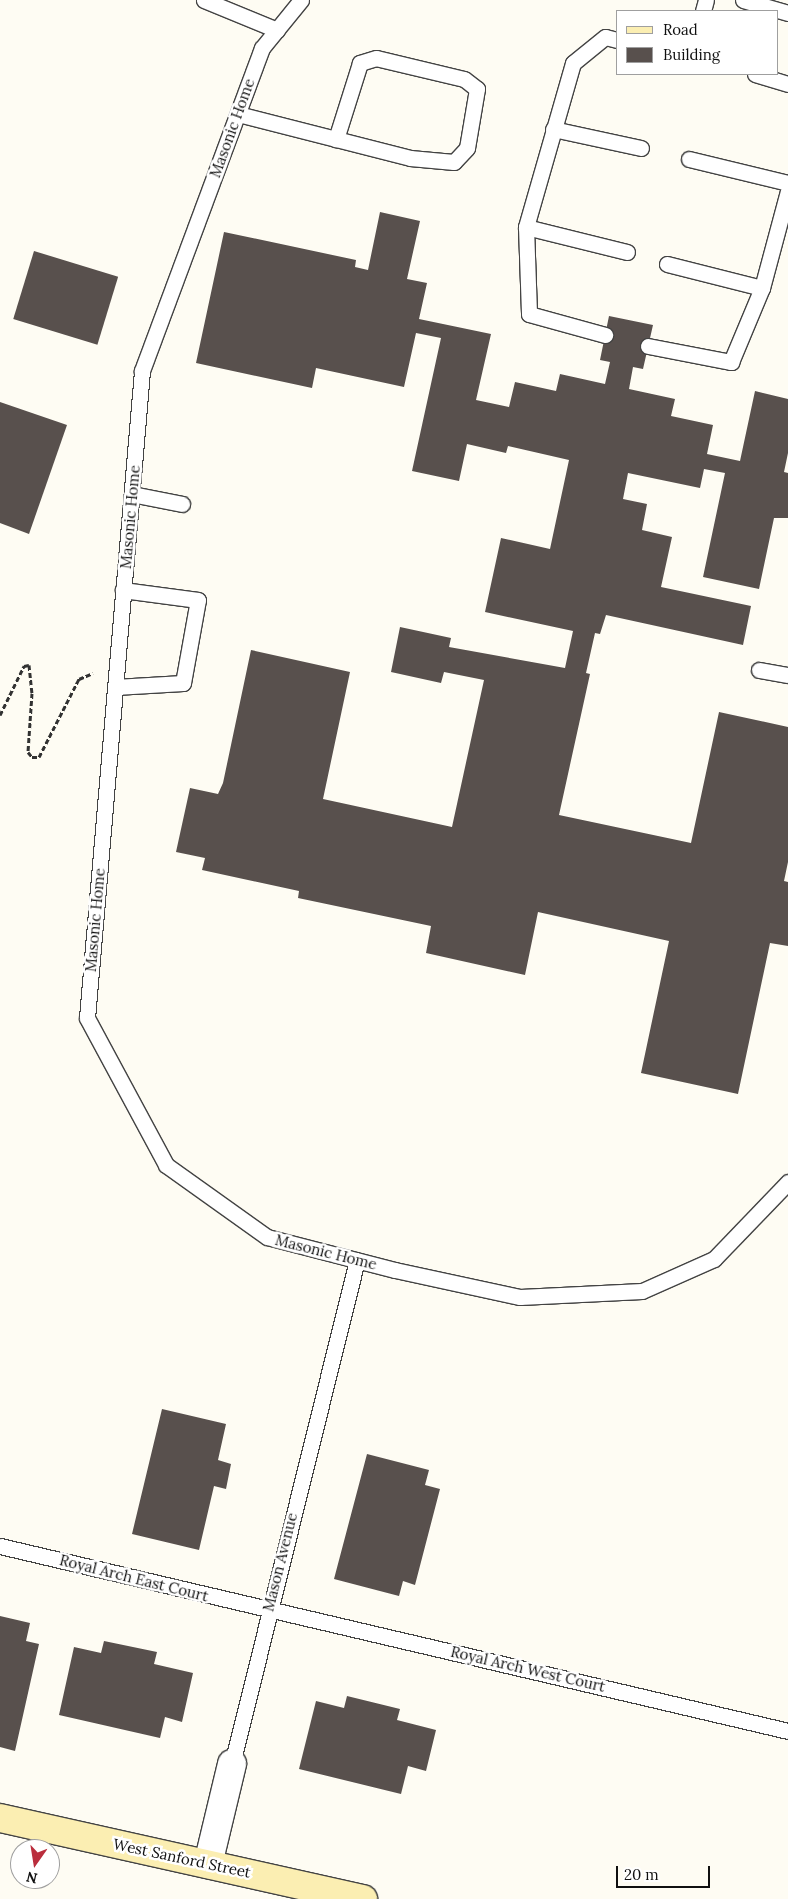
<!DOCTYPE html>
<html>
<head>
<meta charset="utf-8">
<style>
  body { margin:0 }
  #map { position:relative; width:788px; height:1899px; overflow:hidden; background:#fefcf3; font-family:Lora,serif }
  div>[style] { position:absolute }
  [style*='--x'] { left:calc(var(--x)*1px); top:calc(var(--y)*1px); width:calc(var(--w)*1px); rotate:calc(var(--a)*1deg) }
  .building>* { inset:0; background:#58504d; transform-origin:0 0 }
  .path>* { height:3px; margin-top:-1.5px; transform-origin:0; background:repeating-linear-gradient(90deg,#323232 0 5px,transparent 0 7.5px) }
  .roads { filter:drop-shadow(1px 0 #434343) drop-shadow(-1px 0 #434343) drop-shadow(0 1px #434343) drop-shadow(0 -1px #434343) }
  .lane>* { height:15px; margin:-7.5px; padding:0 7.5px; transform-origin:7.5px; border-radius:7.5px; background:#fff }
  .street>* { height:28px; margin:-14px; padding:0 14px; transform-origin:14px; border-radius:14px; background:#fff }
  .secondary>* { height:28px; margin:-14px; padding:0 14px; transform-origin:14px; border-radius:14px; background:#fbeeb2 }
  span { translate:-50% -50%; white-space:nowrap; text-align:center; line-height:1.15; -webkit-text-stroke:5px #fff; paint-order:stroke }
  .street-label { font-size:15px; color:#101010 }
  .legend { position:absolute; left:616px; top:10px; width:162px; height:65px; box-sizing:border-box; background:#fff; border:1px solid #9f9f9f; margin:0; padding:6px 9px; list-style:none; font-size:15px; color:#101010 }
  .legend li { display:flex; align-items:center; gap:10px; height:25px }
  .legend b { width:25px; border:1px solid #9f9f9f }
  .north { position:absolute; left:10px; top:1839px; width:50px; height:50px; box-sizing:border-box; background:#fff; border:1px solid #9f9f9f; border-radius:50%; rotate:193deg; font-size:14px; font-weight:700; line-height:20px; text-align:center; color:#101010 }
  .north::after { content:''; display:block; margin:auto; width:18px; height:22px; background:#ba2e3d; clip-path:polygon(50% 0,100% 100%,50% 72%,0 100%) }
  .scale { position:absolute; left:616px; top:1866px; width:94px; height:22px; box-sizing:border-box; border:2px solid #101010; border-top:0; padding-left:6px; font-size:15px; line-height:18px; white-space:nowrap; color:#101010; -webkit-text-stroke:4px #fff; paint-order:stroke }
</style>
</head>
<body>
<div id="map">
  <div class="building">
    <i style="clip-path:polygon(380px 212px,420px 221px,407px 279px,427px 283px,419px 319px,491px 334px,476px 400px,509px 407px,515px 382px,556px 391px,560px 374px,605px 384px,610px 362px,600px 360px,609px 316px,653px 325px,643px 369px,633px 367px,629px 389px,675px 399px,671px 416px,713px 425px,707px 454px,740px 461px,755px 391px,788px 399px,788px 453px,784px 472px,788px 473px,788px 518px,774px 518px,759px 589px,703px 577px,725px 473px,704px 469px,700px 488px,628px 473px,623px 499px,647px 504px,642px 530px,672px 537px,661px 587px,751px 606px,743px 645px,606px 615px,600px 634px,595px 633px,586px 673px,590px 674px,559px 815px,691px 843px,719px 712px,788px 727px,788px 862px,784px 881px,788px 882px,788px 946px,770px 943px,738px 1094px,641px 1073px,669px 941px,538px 912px,525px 975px,426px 953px,431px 926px,298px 898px,299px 891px,202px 870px,205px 858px,176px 852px,190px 788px,218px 794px,223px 783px,251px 650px,350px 672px,323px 799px,452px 827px,484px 680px,444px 672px,441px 683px,391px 672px,400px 627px,451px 638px,449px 647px,565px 668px,573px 631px,485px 612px,501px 538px,550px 549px,569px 460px,508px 446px,506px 453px,467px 444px,459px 481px,412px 471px,441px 338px,416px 333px,404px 387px,316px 368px,312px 388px,196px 363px,224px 232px,356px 260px,355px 267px,368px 270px)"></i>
    <i style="left:34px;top:251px;width:88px;height:71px;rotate:17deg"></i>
    <i style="clip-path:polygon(0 402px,67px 425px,29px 534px,0 523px)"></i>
    <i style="clip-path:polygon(162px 1409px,226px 1424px,218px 1460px,231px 1464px,226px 1489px,214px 1486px,199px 1550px,132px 1534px)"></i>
    <i style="clip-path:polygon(367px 1454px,429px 1470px,425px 1485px,440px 1489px,415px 1585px,403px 1581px,399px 1596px,334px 1579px)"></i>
    <i style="clip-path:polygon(0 1616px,30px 1623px,26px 1641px,39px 1644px,15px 1751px,0 1747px)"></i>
    <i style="clip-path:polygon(104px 1641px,157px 1652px,154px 1664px,193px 1673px,182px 1722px,165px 1717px,160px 1738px,59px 1715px,74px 1647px,101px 1653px)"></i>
    <i style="clip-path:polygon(347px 1696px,400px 1709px,397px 1720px,436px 1730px,426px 1771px,408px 1766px,401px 1794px,299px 1769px,316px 1701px,344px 1708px)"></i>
  </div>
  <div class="path">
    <i style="--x:0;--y:715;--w:55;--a:-63.9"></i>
    <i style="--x:24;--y:666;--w:5;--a:-11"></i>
    <i style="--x:29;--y:665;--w:28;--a:84"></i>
    <i style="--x:32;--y:693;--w:59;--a:93.9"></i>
    <i style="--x:28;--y:752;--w:6;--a:51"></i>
    <i style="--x:32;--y:757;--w:7;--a:0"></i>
    <i style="--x:39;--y:757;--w:88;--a:-62.9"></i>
    <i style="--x:79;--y:679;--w:15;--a:-23"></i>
  </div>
  <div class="roads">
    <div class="lane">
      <i style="--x:204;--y:0;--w:79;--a:22.3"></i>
      <i style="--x:301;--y:0;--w:62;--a:129.1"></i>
      <i style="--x:262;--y:48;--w:345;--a:110.4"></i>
      <i style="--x:142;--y:371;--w:649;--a:94.86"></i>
      <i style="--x:87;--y:1018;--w:167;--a:61.7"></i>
      <i style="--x:166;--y:1165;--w:124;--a:35.5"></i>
      <i style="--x:267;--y:1237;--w:132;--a:14.5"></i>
      <i style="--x:395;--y:1270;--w:128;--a:12.2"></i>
      <i style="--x:520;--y:1297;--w:122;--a:-2.8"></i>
      <i style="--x:642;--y:1291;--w:79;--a:-24"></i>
      <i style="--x:714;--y:1259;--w:107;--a:-46.1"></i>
      <i style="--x:743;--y:0;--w:47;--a:16.1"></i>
      <i style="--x:703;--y:11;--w:11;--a:-75"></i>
      <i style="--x:617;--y:40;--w:12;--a:-166"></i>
      <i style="--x:605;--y:37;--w:41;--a:140.9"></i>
      <i style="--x:573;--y:63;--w:171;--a:106"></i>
      <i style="--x:526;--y:227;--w:104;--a:13.9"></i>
      <i style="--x:755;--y:74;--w:34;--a:17"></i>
      <i style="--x:238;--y:114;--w:178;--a:14.3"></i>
      <i style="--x:410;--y:158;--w:44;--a:5.2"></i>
      <i style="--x:454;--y:162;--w:19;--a:-47"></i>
      <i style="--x:467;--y:148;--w:60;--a:-80.4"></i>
      <i style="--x:477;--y:89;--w:16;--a:-142"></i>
      <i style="--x:464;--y:79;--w:90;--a:-166.6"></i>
      <i style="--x:376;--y:58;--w:17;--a:163"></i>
      <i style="--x:360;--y:63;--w:80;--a:107.5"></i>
      <i style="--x:553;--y:129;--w:90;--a:12.2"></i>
      <i style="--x:689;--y:159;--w:102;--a:13.6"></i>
      <i style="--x:526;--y:227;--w:87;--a:88"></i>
      <i style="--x:529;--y:314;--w:79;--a:15.4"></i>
      <i style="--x:667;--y:264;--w:98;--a:14.2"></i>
      <i style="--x:762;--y:288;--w:100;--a:-75"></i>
      <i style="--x:648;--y:346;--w:85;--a:10.9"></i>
      <i style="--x:731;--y:362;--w:80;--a:-67.3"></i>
      <i style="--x:132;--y:494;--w:51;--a:11.3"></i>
      <i style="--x:759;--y:670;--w:29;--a:10"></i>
      <i style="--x:115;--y:687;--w:68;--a:-3.4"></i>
      <i style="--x:183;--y:683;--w:84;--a:-79.8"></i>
      <i style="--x:198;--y:600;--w:76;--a:-172.4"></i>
      <i style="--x:0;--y:1546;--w:809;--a:13.21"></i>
      <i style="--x:232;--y:1764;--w:519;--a:-76.07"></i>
    </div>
    <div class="street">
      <i style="--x:208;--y:1864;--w:103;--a:-76.5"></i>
    </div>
    <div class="secondary">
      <i style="--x:0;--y:1818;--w:372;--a:12.6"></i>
    </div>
  </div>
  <div class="street-label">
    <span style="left:232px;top:128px;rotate:-70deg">Masonic Home</span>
    <span style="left:130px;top:517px;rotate:-85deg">Masonic Home</span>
    <span style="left:95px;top:920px;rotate:-85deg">Masonic Home</span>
    <span style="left:326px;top:1252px;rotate:14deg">Masonic Home</span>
    <span style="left:280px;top:1562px;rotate:-76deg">Mason Avenue</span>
    <span style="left:134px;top:1578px;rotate:14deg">Royal Arch East Court</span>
    <span style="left:528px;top:1669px;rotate:13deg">Royal Arch West Court</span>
    <span style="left:182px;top:1858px;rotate:12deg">West Sanford Street</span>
  </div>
  <ul class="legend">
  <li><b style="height:6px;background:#fbeeb2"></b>Road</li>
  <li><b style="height:14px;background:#58504d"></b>Building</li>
  </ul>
  <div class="north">N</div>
  <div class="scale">20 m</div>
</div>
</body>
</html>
